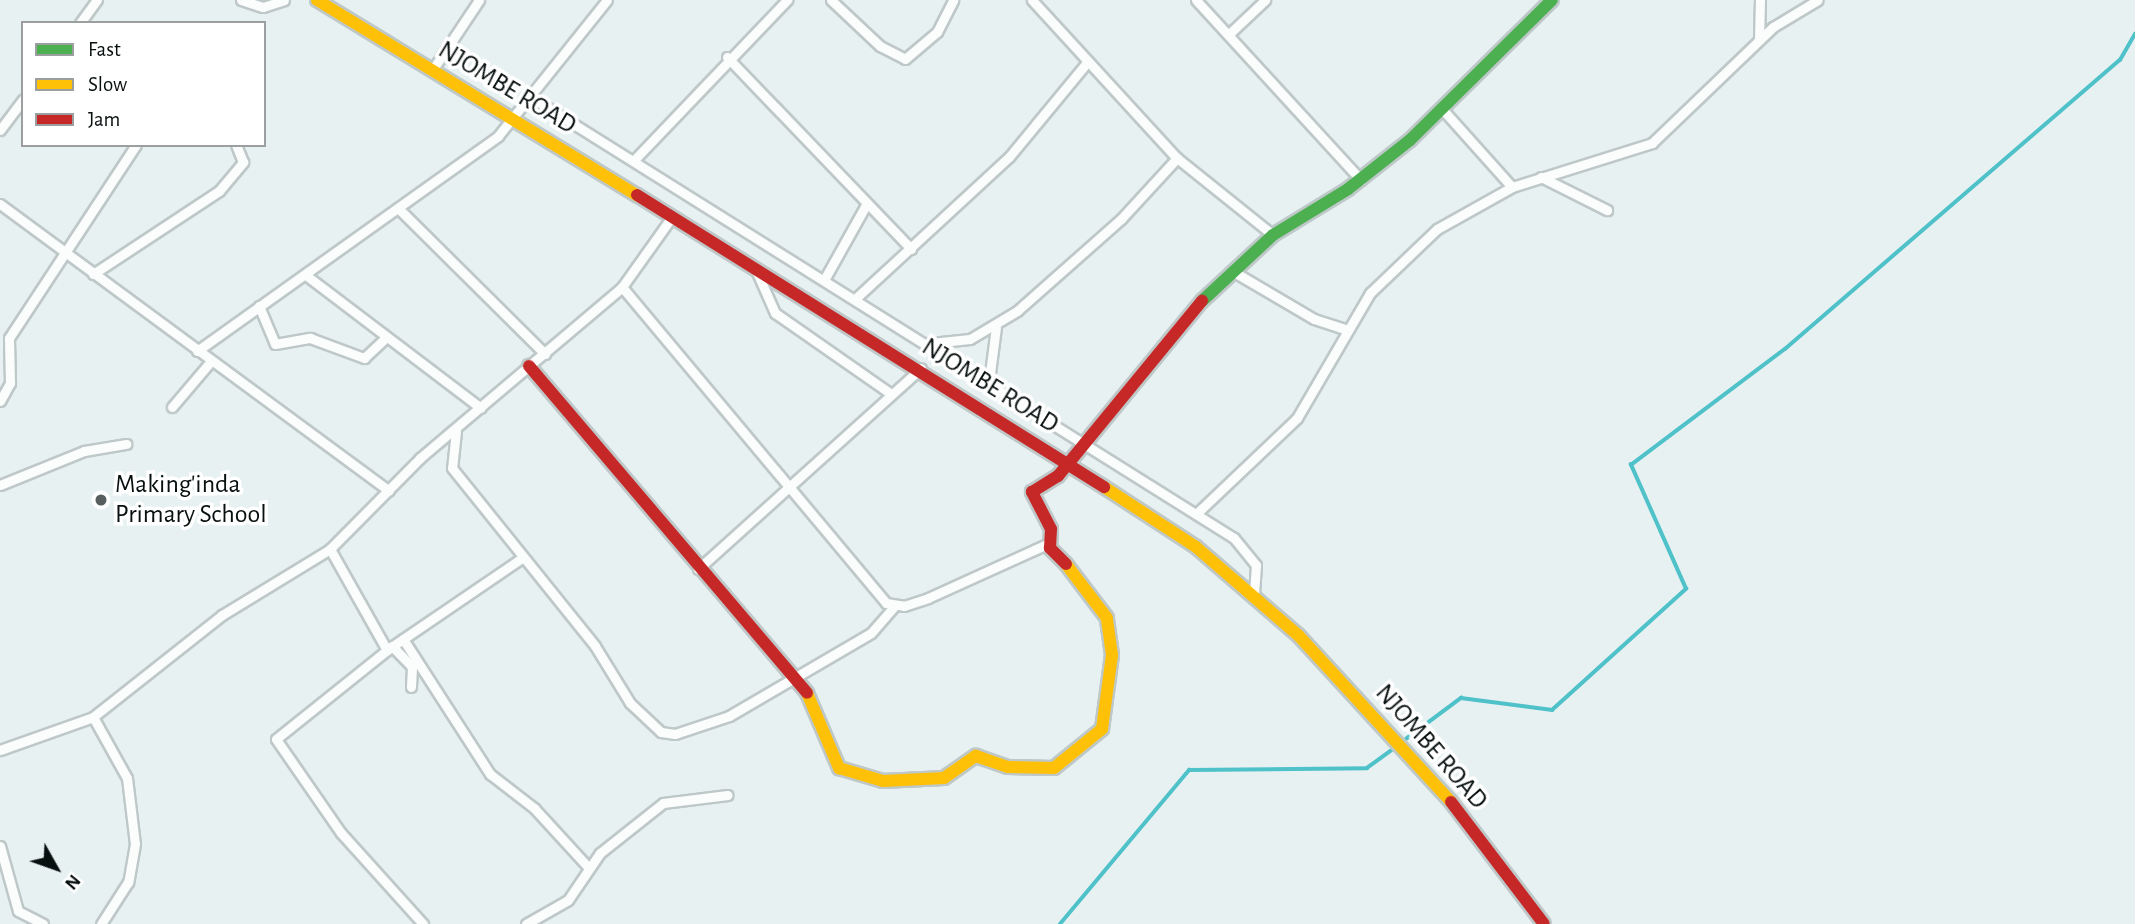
<!DOCTYPE html>
<html>
<head>
<meta charset="utf-8">
<style>
  body { margin:0 }
  #map { position:relative; width:2135px; height:924px; overflow:hidden; background:#e7f1f2; font-family:"Alegreya Sans",sans-serif }
  div>[style] { position:absolute }
  [style*='--x'] { left:calc(var(--x)*1px); top:calc(var(--y)*1px); width:calc(var(--w)*1px); rotate:calc(var(--a)*1deg) }
  .stream>* { height:3.5px; margin:-1.75px; padding:0 1.75px; transform-origin:1.75px; border-radius:1.75px; background:#4ec1c9 }
  .roads { filter:drop-shadow(2px 0 #bfc8c8) drop-shadow(-2px 0 #bfc8c8) drop-shadow(0 2px #bfc8c8) drop-shadow(0 -2px #bfc8c8) }
  .street>* { height:9px; margin:-4.5px; padding:0 4.5px; transform-origin:4.5px; border-radius:4.5px; background:#fbfdfd }
  .fast>* { height:12px; margin:-6px; padding:0 6px; transform-origin:6px; border-radius:6px; background:#4caf50 }
  .slow>* { height:12px; margin:-6px; padding:0 6px; transform-origin:6px; border-radius:6px; background:#ffc107 }
  .jam>* { height:12px; margin:-6px; padding:0 6px; transform-origin:6px; border-radius:6px; background:#c62828 }
  .dots>* { width:19px; height:19px; translate:-50% -50%; box-sizing:border-box; border:4px solid #fff; border-radius:50% }
  span { translate:-50% -50%; white-space:nowrap; text-align:center; line-height:1.15; -webkit-text-stroke:7px #fff; paint-order:stroke }
  .street-label { font-size:26px; color:#080f0f }
  .poi-label { font-size:26px; color:#080f0f }
  .left { translate:0 -50%; text-align:left }
  .legend { position:absolute; left:21px; top:21px; width:245px; height:126px; box-sizing:border-box; background:#fff; border:2px solid #9c9f9f; margin:0; padding:9px 12px; list-style:none; font-size:21px; color:#080f0f }
  .legend li { display:flex; align-items:center; gap:14px; height:35px }
  .legend b { width:35px; border:2px solid #9c9f9f }
  .north { position:absolute; left:21px; top:833px; width:70px; height:70px; -webkit-text-stroke:5px #fff; paint-order:stroke; rotate:130deg; font-size:19px; font-weight:700; line-height:28px; text-align:center; color:#080f0f }
  .north::after { content:''; display:block; margin:auto; width:24px; height:32px; background:#080f0f; clip-path:polygon(50% 0,100% 100%,50% 72%,0 100%) }
</style>
</head>
<body>
<div id="map">
  <div class="stream">
    <i style="--x:1406;--y:739;--w:69;--a:-36.7"></i>
    <i style="--x:1461;--y:698;--w:92;--a:7.5"></i>
    <i style="--x:1552;--y:710;--w:181;--a:-42.1"></i>
    <i style="--x:1686;--y:589;--w:136;--a:-113.9"></i>
    <i style="--x:1631;--y:465;--w:193;--a:-37"></i>
    <i style="--x:1785;--y:349;--w:442;--a:-40.8"></i>
    <i style="--x:2120;--y:60;--w:30;--a:-60"></i>
    <i style="--x:1060;--y:924;--w:201;--a:-50"></i>
    <i style="--x:1189;--y:770;--w:178;--a:-0.6"></i>
    <i style="--x:1367;--y:768;--w:37;--a:-36"></i>
  </div>
  <div class="roads">
    <div class="street">
      <i style="--x:241;--y:0;--w:23;--a:18"></i>
      <i style="--x:263;--y:7;--w:22;--a:-18"></i>
      <i style="--x:831;--y:0;--w:67;--a:43.2"></i>
      <i style="--x:880;--y:46;--w:28;--a:27"></i>
      <i style="--x:905;--y:59;--w:42;--a:-40.2"></i>
      <i style="--x:937;--y:32;--w:36;--a:-63"></i>
      <i style="--x:1032;--y:0;--w:214;--a:47.5"></i>
      <i style="--x:1177;--y:158;--w:123;--a:38.7"></i>
      <i style="--x:1196;--y:0;--w:244;--a:47.5"></i>
      <i style="--x:80;--y:23;--w:29;--a:-54"></i>
      <i style="--x:1229;--y:34;--w:50;--a:-43.4"></i>
      <i style="--x:1759;--y:40;--w:40;--a:-88.6"></i>
      <i style="--x:727;--y:57;--w:266;--a:46.2"></i>
      <i style="--x:433;--y:69;--w:83;--a:-56.3"></i>
      <i style="--x:529;--y:96;--w:832;--a:32.09"></i>
      <i style="--x:1234;--y:538;--w:35;--a:51"></i>
      <i style="--x:1256;--y:565;--w:31;--a:94"></i>
      <i style="--x:1444;--y:111;--w:102;--a:48.2"></i>
      <i style="--x:0;--y:130;--w:38;--a:-53"></i>
      <i style="--x:636;--y:158;--w:219;--a:-46.3"></i>
      <i style="--x:1541;--y:177;--w:74;--a:26.6"></i>
      <i style="--x:0;--y:204;--w:483;--a:36.4"></i>
      <i style="--x:401;--y:211;--w:203;--a:44.8"></i>
      <i style="--x:756;--y:270;--w:47;--a:66.2"></i>
      <i style="--x:775;--y:313;--w:141;--a:34.9"></i>
      <i style="--x:1234;--y:272;--w:93;--a:30.4"></i>
      <i style="--x:1314;--y:319;--w:32;--a:18"></i>
      <i style="--x:93;--y:274;--w:151;--a:-33.4"></i>
      <i style="--x:219;--y:191;--w:38;--a:-50"></i>
      <i style="--x:243;--y:162;--w:18;--a:-112"></i>
      <i style="--x:307;--y:276;--w:218;--a:37.2"></i>
      <i style="--x:824;--y:280;--w:88;--a:-60.8"></i>
      <i style="--x:622;--y:287;--w:412;--a:50.1"></i>
      <i style="--x:886;--y:603;--w:18;--a:9"></i>
      <i style="--x:904;--y:606;--w:25;--a:-18"></i>
      <i style="--x:928;--y:598;--w:133;--a:-24.4"></i>
      <i style="--x:856;--y:298;--w:208;--a:-42.7"></i>
      <i style="--x:1009;--y:157;--w:124;--a:-50.5"></i>
      <i style="--x:259;--y:306;--w:41;--a:67.2"></i>
      <i style="--x:275;--y:344;--w:36;--a:-10"></i>
      <i style="--x:310;--y:338;--w:58;--a:20.3"></i>
      <i style="--x:364;--y:358;--w:26;--a:-43"></i>
      <i style="--x:931;--y:343;--w:39;--a:-6"></i>
      <i style="--x:970;--y:339;--w:55;--a:-30.8"></i>
      <i style="--x:1017;--y:311;--w:139;--a:-41.5"></i>
      <i style="--x:1121;--y:219;--w:83;--a:-47.4"></i>
      <i style="--x:197;--y:351;--w:370;--a:-35.5"></i>
      <i style="--x:498;--y:136;--w:174;--a:-51.3"></i>
      <i style="--x:989;--y:381;--w:54;--a:-82.6"></i>
      <i style="--x:0;--y:401;--w:21;--a:-61"></i>
      <i style="--x:10;--y:383;--w:45;--a:-91.3"></i>
      <i style="--x:9;--y:338;--w:231;--a:-56.7"></i>
      <i style="--x:172;--y:407;--w:60;--a:-49.7"></i>
      <i style="--x:456;--y:431;--w:37;--a:96"></i>
      <i style="--x:452;--y:468;--w:228;--a:51.2"></i>
      <i style="--x:595;--y:646;--w:67;--a:58.4"></i>
      <i style="--x:630;--y:703;--w:42;--a:43.1"></i>
      <i style="--x:661;--y:732;--w:14;--a:8"></i>
      <i style="--x:675;--y:734;--w:57;--a:-18.4"></i>
      <i style="--x:729;--y:716;--w:164;--a:-30.3"></i>
      <i style="--x:871;--y:633;--w:35;--a:-49"></i>
      <i style="--x:0;--y:485;--w:91;--a:-22"></i>
      <i style="--x:84;--y:451;--w:43;--a:-9.5"></i>
      <i style="--x:1196;--y:514;--w:139;--a:-43.5"></i>
      <i style="--x:1297;--y:418;--w:145;--a:-59.7"></i>
      <i style="--x:1370;--y:293;--w:93;--a:-43.7"></i>
      <i style="--x:1437;--y:229;--w:86;--a:-29.2"></i>
      <i style="--x:1512;--y:187;--w:147;--a:-17.4"></i>
      <i style="--x:1652;--y:143;--w:168;--a:-43.8"></i>
      <i style="--x:1773;--y:27;--w:52;--a:-31"></i>
      <i style="--x:330;--y:549;--w:116;--a:60.6"></i>
      <i style="--x:698;--y:569;--w:300;--a:-42"></i>
      <i style="--x:403;--y:639;--w:161;--a:57.2"></i>
      <i style="--x:490;--y:774;--w:56;--a:37.7"></i>
      <i style="--x:534;--y:808;--w:80;--a:47.5"></i>
      <i style="--x:392;--y:646;--w:29;--a:46"></i>
      <i style="--x:412;--y:667;--w:20;--a:93"></i>
      <i style="--x:93;--y:717;--w:70;--a:60.9"></i>
      <i style="--x:127;--y:778;--w:66;--a:83.1"></i>
      <i style="--x:135;--y:844;--w:39;--a:100"></i>
      <i style="--x:128;--y:882;--w:50;--a:122.7"></i>
      <i style="--x:0;--y:750;--w:99;--a:-19.5"></i>
      <i style="--x:93;--y:717;--w:164;--a:-38.3"></i>
      <i style="--x:222;--y:615;--w:127;--a:-31.4"></i>
      <i style="--x:330;--y:549;--w:128;--a:-45.3"></i>
      <i style="--x:420;--y:458;--w:265;--a:-40.2"></i>
      <i style="--x:622;--y:287;--w:86;--a:-54.5"></i>
      <i style="--x:0;--y:846;--w:67;--a:74.5"></i>
      <i style="--x:18;--y:911;--w:28;--a:27"></i>
      <i style="--x:423;--y:924;--w:122;--a:-132"></i>
      <i style="--x:341;--y:833;--w:114;--a:-124.7"></i>
      <i style="--x:276;--y:739;--w:142;--a:-38.7"></i>
      <i style="--x:387;--y:650;--w:163;--a:-34.3"></i>
      <i style="--x:526;--y:924;--w:48;--a:-29.7"></i>
      <i style="--x:568;--y:900;--w:57;--a:-55.8"></i>
      <i style="--x:600;--y:853;--w:80;--a:-38.4"></i>
      <i style="--x:663;--y:803;--w:65;--a:-7"></i>
    </div>
    <div class="fast">
      <i style="--x:1202;--y:301;--w:97;--a:-42.9"></i>
      <i style="--x:1273;--y:235;--w:88;--a:-31.5"></i>
      <i style="--x:1348;--y:189;--w:79;--a:-38.3"></i>
      <i style="--x:1410;--y:140;--w:199;--a:-44.6"></i>
    </div>
    <div class="slow">
      <i style="--x:317;--y:0;--w:375;--a:31.4"></i>
      <i style="--x:1104;--y:487;--w:110;--a:33.1"></i>
      <i style="--x:1196;--y:547;--w:136;--a:40.8"></i>
      <i style="--x:1299;--y:636;--w:225;--a:47.5"></i>
      <i style="--x:807;--y:693;--w:82;--a:66.9"></i>
      <i style="--x:839;--y:768;--w:46;--a:16.5"></i>
      <i style="--x:883;--y:781;--w:61;--a:-2.8"></i>
      <i style="--x:944;--y:778;--w:39;--a:-35"></i>
      <i style="--x:976;--y:756;--w:34;--a:19"></i>
      <i style="--x:1008;--y:767;--w:46;--a:1.2"></i>
      <i style="--x:1054;--y:768;--w:62;--a:-39.1"></i>
      <i style="--x:1102;--y:729;--w:75;--a:-82.3"></i>
      <i style="--x:1112;--y:655;--w:37;--a:-98"></i>
      <i style="--x:1107;--y:618;--w:68;--a:-127.2"></i>
    </div>
    <div class="jam">
      <i style="--x:637;--y:195;--w:551;--a:32.02"></i>
      <i style="--x:529;--y:366;--w:429;--a:49.6"></i>
      <i style="--x:1066;--y:564;--w:23;--a:-135"></i>
      <i style="--x:1050;--y:548;--w:19;--a:-87"></i>
      <i style="--x:1051;--y:529;--w:42;--a:-117.2"></i>
      <i style="--x:1032;--y:492;--w:31;--a:-32"></i>
      <i style="--x:1058;--y:476;--w:227;--a:-50.6"></i>
      <i style="--x:1451;--y:802;--w:153;--a:52.7"></i>
    </div>
  </div>
  <div class="dots">
    <i style="left:101px;top:500px;background:#565e5e"></i>
  </div>
  <div class="street-label">
    <span style="left:507px;top:88px;rotate:31deg">NJOMBE ROAD</span>
    <span style="left:990px;top:386px;rotate:32deg">NJOMBE ROAD</span>
    <span style="left:1431px;top:747px;rotate:49deg">NJOMBE ROAD</span>
  </div>
  <div class="poi-label">
    <span class="left" style="left:115px;top:500px">Making'inda<br>Primary School</span>
  </div>
  <ul class="legend">
  <li><b style="height:9px;background:#4caf50"></b>Fast</li>
  <li><b style="height:9px;background:#ffc107"></b>Slow</li>
  <li><b style="height:9px;background:#c62828"></b>Jam</li>
  </ul>
  <div class="north">N</div>
</div>
</body>
</html>
